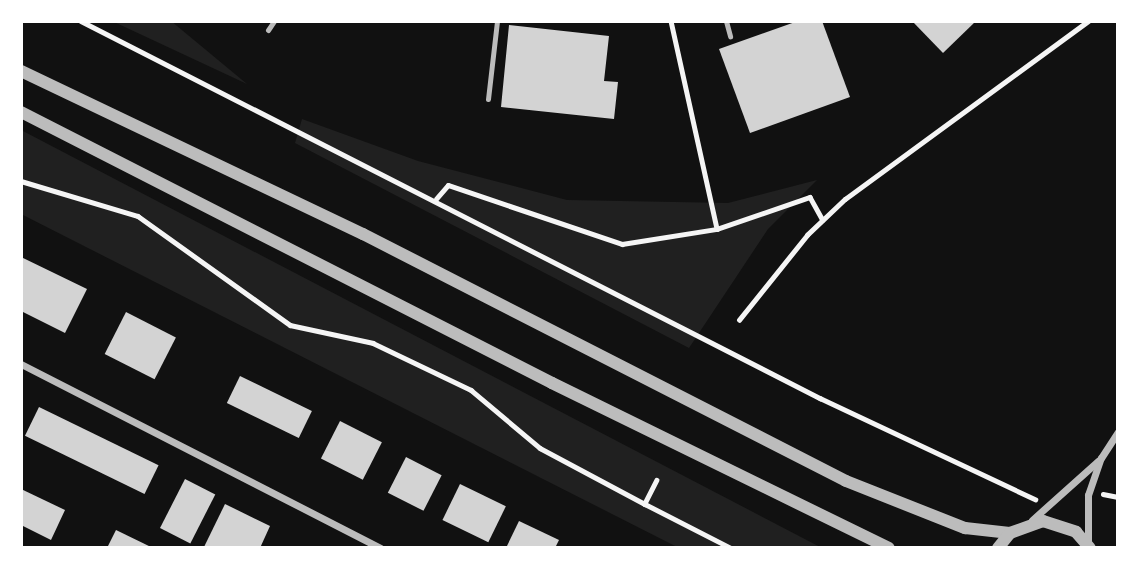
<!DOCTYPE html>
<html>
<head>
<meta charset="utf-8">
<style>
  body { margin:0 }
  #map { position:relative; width:1139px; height:569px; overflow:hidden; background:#111; font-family:Inter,sans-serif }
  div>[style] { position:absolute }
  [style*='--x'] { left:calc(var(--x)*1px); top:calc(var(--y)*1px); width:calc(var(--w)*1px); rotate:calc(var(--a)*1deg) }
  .green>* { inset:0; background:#202020 }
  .building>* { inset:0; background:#d3d3d3; transform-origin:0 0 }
  .path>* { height:4.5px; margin:-2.25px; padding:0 2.25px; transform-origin:2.25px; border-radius:2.25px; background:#f5f5f5 }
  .service>* { height:5px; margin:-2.5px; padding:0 2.5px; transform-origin:2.5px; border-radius:2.5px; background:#bcbcbc }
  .minor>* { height:7px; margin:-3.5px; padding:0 3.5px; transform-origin:3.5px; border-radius:3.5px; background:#bcbcbc }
  .tertiary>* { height:12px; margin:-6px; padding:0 6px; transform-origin:6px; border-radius:6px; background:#bcbcbc }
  span { translate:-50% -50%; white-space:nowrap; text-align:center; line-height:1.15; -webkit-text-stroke:5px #fff; paint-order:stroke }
  .frame { position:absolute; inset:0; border:23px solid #fff; pointer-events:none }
</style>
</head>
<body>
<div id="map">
  <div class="green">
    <i style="clip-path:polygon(112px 21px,171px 21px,247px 84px)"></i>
    <i style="clip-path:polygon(302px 119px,418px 161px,567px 200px,728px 203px,817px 180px,768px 229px,689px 348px,295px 143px)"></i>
    <i style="clip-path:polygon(21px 130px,822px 548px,679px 548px,21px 214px)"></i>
  </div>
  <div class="building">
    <i style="clip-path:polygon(798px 21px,822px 21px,850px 97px,750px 133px,719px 49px)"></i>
    <i style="clip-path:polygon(912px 21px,976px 21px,943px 53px)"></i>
    <i style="clip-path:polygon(509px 25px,609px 36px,604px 81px,618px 82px,614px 119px,501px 107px)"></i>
    <i style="clip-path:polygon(21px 257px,87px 289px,65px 333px,21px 311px)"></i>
    <i style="left:126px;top:312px;width:56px;height:47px;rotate:27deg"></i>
    <i style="left:240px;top:376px;width:80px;height:30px;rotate:26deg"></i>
    <i style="left:39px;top:407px;width:133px;height:32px;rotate:26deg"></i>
    <i style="left:340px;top:421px;width:47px;height:42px;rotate:27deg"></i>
    <i style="left:406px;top:457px;width:40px;height:40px;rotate:27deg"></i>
    <i style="left:185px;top:479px;width:34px;height:55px;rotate:27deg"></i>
    <i style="left:460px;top:484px;width:51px;height:40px;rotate:26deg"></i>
    <i style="clip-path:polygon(21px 489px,65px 510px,51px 540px,21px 525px)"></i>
    <i style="clip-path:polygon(225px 504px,270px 526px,260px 548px,204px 547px)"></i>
    <i style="clip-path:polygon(519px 521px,559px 540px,555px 548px,506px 548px)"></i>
    <i style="clip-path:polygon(116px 530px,153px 548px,107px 548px)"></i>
  </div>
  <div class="path">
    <i style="--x:81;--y:21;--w:830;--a:27.03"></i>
    <i style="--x:820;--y:398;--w:238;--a:25.2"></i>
    <i style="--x:671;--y:21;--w:213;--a:77.5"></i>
    <i style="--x:21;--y:181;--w:122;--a:16.7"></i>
    <i style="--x:138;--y:216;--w:187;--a:35.6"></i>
    <i style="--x:290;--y:325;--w:85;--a:12.2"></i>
    <i style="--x:373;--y:343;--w:109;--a:25.6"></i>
    <i style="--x:471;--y:390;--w:90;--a:40"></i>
    <i style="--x:540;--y:448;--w:119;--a:28.1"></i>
    <i style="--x:436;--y:199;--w:18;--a:-49"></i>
    <i style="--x:448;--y:185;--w:184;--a:18.7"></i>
    <i style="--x:622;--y:244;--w:96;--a:-9"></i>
    <i style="--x:717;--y:229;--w:98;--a:-19"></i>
    <i style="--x:810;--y:197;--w:26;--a:61"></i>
    <i style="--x:739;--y:320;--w:109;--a:-51.3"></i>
    <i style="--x:807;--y:235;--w:52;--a:-43.5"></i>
    <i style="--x:845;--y:199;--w:301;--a:-36.2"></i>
    <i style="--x:657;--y:480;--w:27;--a:117"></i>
    <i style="--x:645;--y:504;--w:97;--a:27.1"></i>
    <i style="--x:1103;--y:494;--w:15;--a:11"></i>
  </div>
  <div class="service">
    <i style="--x:726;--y:21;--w:16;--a:75"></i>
    <i style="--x:268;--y:30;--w:11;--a:-56"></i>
    <i style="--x:488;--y:99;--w:79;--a:-83.4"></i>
  </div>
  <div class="minor">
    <i style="--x:21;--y:364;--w:404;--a:27.1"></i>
    <i style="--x:1032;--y:520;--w:89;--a:-41.8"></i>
    <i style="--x:1088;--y:543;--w:48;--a:-90"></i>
    <i style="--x:1088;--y:495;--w:39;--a:-71"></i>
    <i style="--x:1101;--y:458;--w:31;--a:-57"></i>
  </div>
  <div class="tertiary">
    <i style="--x:21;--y:71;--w:379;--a:25.5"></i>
    <i style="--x:363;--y:234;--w:542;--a:27.08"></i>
    <i style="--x:846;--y:481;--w:128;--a:21.6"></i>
    <i style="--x:965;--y:528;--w:45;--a:6.3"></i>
    <i style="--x:21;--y:112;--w:596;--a:27.04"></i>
    <i style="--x:552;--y:383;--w:375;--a:26.1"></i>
    <i style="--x:998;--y:548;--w:19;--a:-51"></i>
    <i style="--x:1010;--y:533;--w:35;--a:-20"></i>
    <i style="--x:1043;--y:521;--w:35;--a:18"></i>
    <i style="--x:1076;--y:532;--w:21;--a:49"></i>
  </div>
  <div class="frame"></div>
</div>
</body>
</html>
